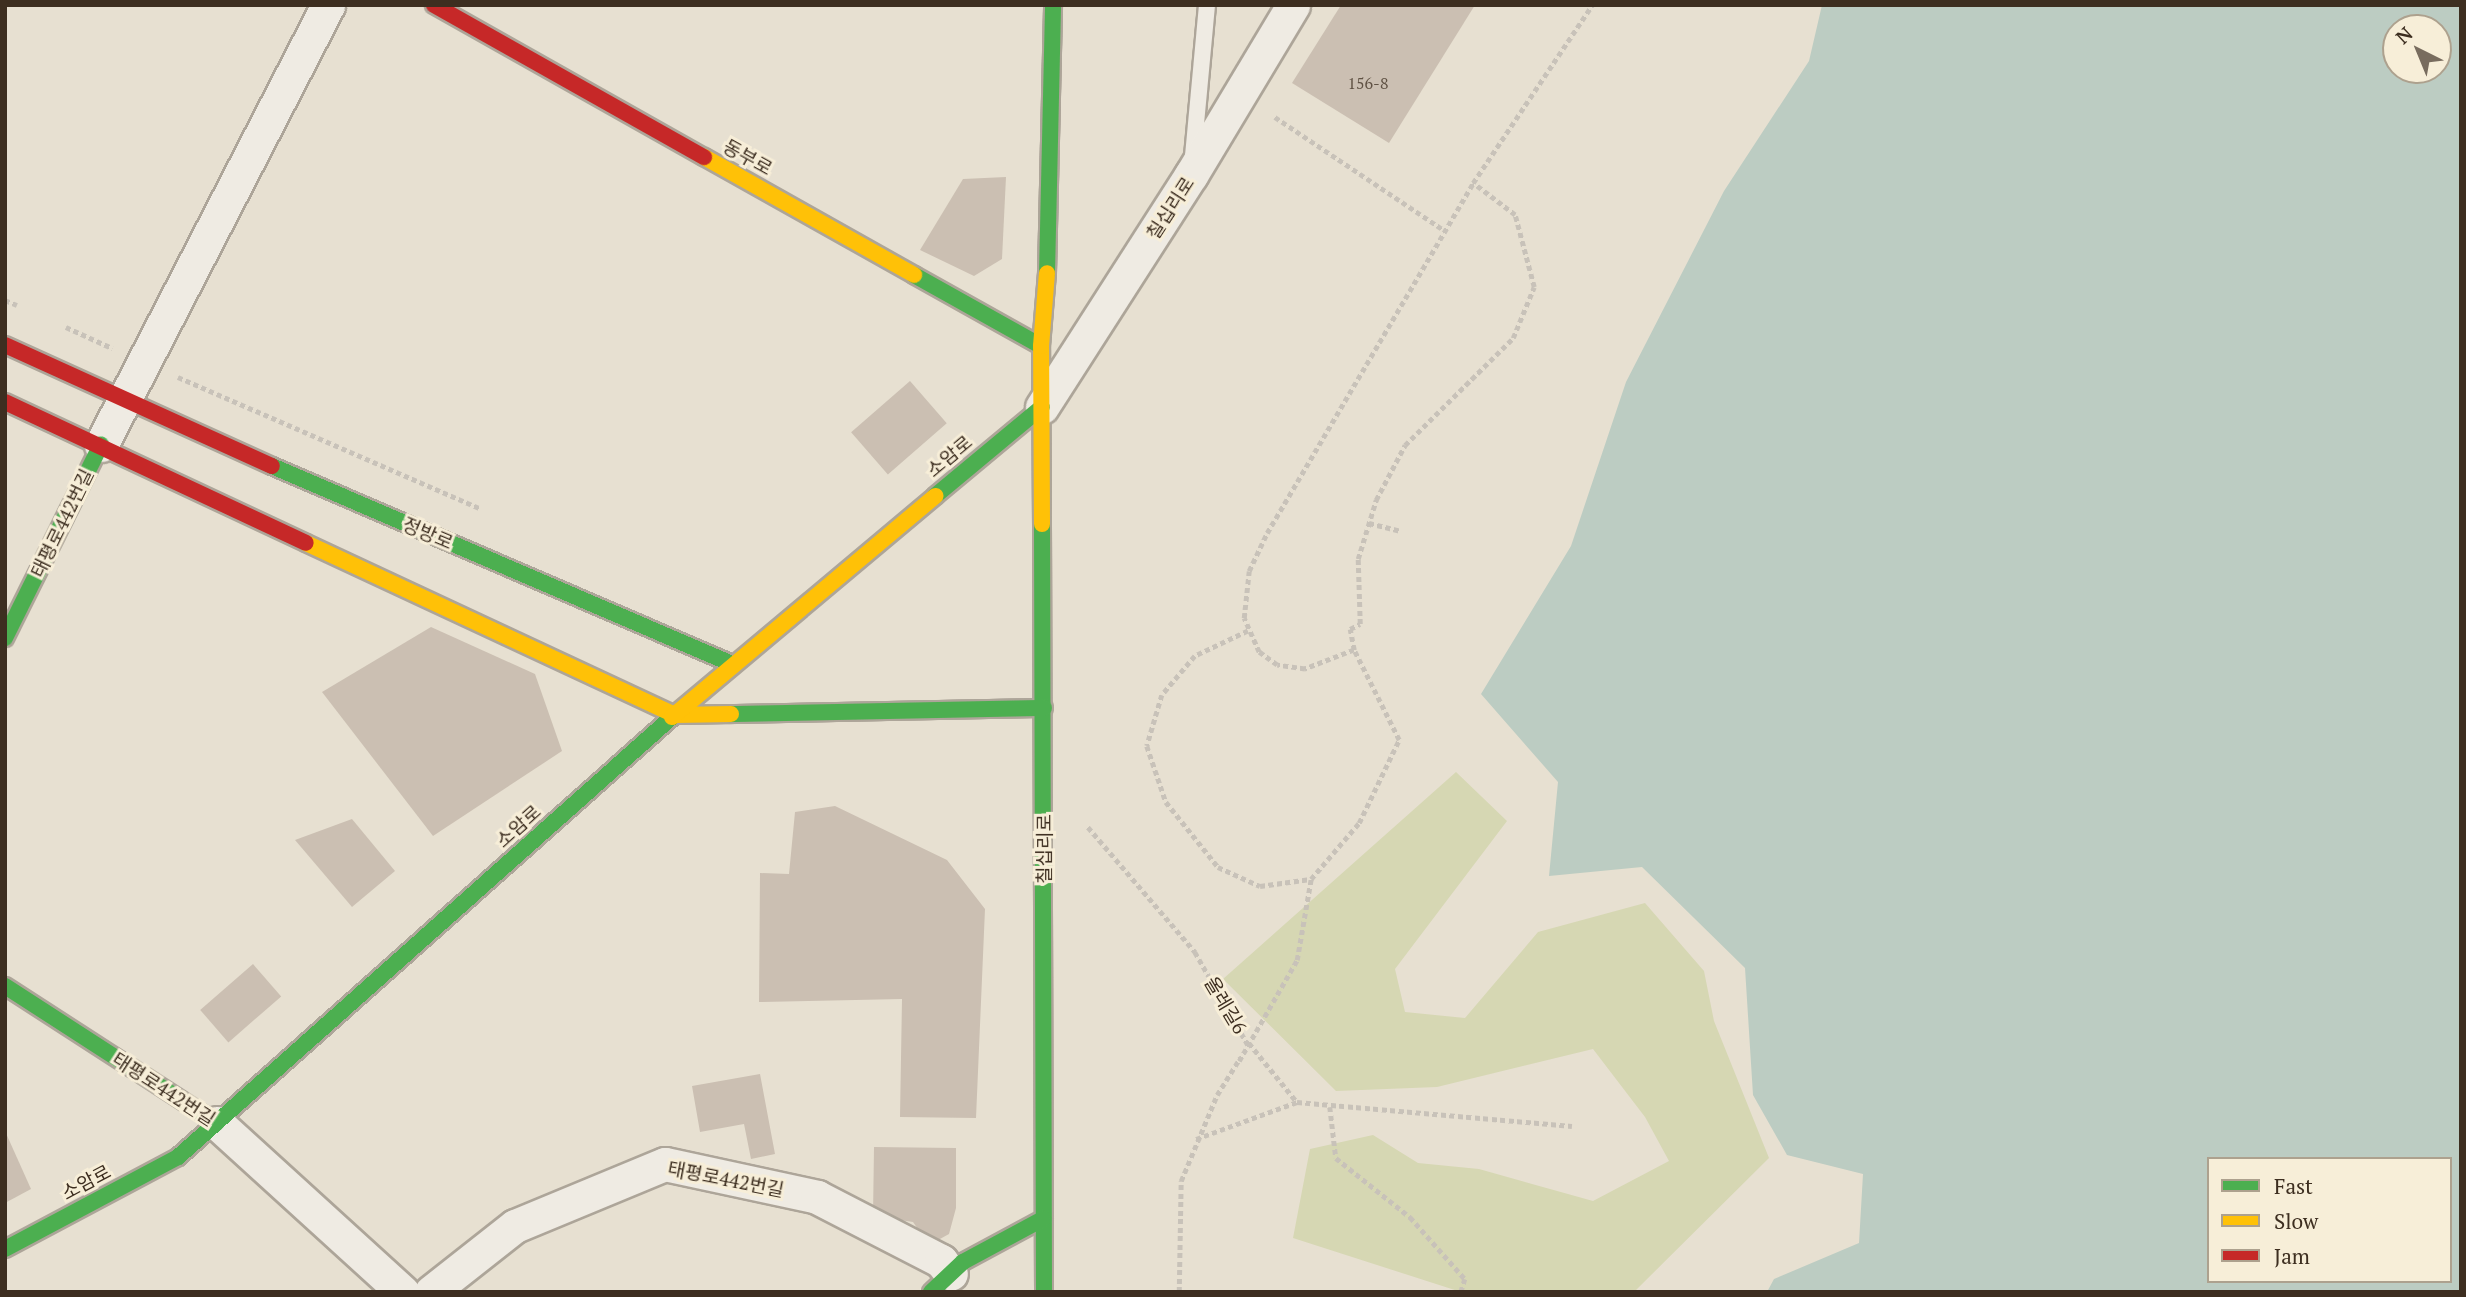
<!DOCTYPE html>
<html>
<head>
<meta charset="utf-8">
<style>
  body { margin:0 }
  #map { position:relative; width:2466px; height:1297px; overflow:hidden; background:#e7e0d1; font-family:"PT Serif","Noto Sans KR",serif }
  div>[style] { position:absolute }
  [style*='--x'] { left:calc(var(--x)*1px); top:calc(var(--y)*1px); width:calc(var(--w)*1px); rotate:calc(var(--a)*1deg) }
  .green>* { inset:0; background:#d6d7b3 }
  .water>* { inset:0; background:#bcccc2 }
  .building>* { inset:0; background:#cbbfb2; transform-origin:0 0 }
  .path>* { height:4.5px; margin-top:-2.25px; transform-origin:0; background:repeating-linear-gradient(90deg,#c8c2b9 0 5px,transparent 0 8.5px) }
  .roads { filter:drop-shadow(2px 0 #ada599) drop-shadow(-2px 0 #ada599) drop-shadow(0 2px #ada599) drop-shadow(0 -2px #ada599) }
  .lane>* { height:16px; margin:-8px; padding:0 8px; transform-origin:8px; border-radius:8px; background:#efebe3 }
  .street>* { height:33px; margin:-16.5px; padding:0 16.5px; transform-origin:16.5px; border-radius:16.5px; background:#efebe3 }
  .fast>* { height:16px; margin:-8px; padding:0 8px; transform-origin:8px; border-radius:8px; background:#4caf50 }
  .slow>* { height:16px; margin:-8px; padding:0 8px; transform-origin:8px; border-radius:8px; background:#ffc107 }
  .jam>* { height:16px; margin:-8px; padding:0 8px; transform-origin:8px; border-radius:8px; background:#c62828 }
  span { translate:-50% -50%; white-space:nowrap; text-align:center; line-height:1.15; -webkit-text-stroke:6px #f7eed8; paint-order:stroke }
  .number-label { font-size:16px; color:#605244 }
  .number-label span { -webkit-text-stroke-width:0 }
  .street-label { font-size:19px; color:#3d2e20 }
  .frame { position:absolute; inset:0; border:7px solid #3d2e20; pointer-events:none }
  .legend { position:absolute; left:2207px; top:1157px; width:245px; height:126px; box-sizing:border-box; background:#f7eed8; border:2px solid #ada18e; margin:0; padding:9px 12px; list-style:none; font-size:21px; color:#3d2e20 }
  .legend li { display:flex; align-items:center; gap:14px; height:35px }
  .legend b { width:35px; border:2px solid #ada18e }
  .north { position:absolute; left:2382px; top:14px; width:70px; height:70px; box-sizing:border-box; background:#f7eed8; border:2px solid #ada18e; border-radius:50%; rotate:317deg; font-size:19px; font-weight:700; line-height:28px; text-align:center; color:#3d2e20 }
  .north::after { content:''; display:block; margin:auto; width:24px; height:32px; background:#786c5e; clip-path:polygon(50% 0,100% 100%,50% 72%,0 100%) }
</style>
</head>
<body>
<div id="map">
  <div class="green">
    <i style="clip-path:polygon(1456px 772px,1507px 821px,1395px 969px,1405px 1012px,1465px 1018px,1538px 932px,1645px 903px,1704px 971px,1714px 1021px,1769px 1158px,1634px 1292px,1461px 1292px,1293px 1238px,1310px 1149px,1373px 1135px,1418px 1163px,1479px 1169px,1593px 1201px,1669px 1161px,1645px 1117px,1593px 1049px,1437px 1087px,1336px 1091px,1223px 979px)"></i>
  </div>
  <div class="water">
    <i style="clip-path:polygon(evenodd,1822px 5px,2461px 5px,2461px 1292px,1767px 1292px,1774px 1279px,1859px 1243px,1863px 1174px,1787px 1155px,1753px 1095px,1745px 968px,1642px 867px,1549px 876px,1558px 782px,1481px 694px,1571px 546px,1626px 382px,1724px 191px,1809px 61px,1822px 5px,2396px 28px,2438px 28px,2438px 70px,2396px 70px,2396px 28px,1822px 5px,2209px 1159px,2450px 1159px,2450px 1281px,2209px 1281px,2209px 1159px)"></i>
  </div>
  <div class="building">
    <i style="clip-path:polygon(1341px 5px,1475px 5px,1389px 143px,1292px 83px)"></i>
    <i style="clip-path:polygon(1006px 177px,1002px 259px,974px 276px,920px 250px,963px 179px)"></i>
    <i style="left:910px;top:381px;width:56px;height:78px;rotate:49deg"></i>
    <i style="clip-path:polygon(431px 627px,535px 674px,562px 751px,433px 836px,322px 692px)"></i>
    <i style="clip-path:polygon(835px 806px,947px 860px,985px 909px,976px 1118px,900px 1117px,902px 999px,759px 1002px,760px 873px,789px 874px,795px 812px)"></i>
    <i style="clip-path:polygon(352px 819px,395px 871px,352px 907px,295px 840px)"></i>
    <i style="left:253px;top:964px;width:43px;height:70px;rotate:49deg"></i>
    <i style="clip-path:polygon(760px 1074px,775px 1154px,751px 1159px,744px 1124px,700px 1132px,692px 1086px)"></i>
    <i style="clip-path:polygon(5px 1131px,31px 1189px,5px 1203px)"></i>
    <i style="clip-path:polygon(874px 1147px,956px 1148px,956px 1208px,949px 1234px,929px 1245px,913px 1222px,873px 1216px)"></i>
  </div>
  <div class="path">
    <i style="--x:1275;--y:117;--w:205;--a:33.8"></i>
    <i style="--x:5;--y:300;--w:13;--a:23"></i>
    <i style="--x:66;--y:327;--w:51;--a:24.5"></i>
    <i style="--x:178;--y:377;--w:331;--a:23.5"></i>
    <i style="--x:1369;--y:523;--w:32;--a:14"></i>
    <i style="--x:1248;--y:631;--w:59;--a:154.7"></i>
    <i style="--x:1195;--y:656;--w:51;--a:130.2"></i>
    <i style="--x:1162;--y:695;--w:53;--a:106.4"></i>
    <i style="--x:1147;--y:746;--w:59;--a:71.3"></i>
    <i style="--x:1166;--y:802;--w:83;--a:51.3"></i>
    <i style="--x:1218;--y:867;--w:46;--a:24.3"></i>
    <i style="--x:1260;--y:886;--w:51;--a:-7.8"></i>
    <i style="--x:1354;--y:650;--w:53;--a:158.8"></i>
    <i style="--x:1305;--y:669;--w:28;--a:-172"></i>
    <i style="--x:1277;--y:665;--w:22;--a:-144"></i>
    <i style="--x:1259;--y:652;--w:37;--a:-114"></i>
    <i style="--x:1244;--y:618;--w:47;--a:-83.9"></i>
    <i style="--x:1249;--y:571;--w:42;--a:-64.7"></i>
    <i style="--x:1267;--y:533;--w:406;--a:-59.5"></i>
    <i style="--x:1473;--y:183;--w:214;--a:-56.2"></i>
    <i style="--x:1088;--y:827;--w:165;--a:49.4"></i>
    <i style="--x:1195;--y:952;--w:107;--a:60.3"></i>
    <i style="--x:1249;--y:1043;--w:76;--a:50.9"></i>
    <i style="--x:1297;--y:1102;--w:276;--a:5"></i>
    <i style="--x:1239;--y:1061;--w:116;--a:-60.1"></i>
    <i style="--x:1297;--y:960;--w:82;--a:-80.2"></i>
    <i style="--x:1311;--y:879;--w:74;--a:-49.4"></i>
    <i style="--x:1359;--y:823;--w:92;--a:-64.3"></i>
    <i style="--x:1399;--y:740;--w:101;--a:-116.6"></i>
    <i style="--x:1354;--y:650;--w:21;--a:-101"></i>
    <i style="--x:1350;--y:629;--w:11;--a:-27"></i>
    <i style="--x:1360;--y:624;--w:65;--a:-91.8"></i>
    <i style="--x:1358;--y:559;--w:62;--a:-73"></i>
    <i style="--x:1376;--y:500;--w:62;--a:-62.2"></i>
    <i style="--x:1405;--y:445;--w:152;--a:-44.7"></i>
    <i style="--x:1513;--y:338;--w:55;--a:-67.6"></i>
    <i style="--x:1534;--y:287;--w:74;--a:-104.8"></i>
    <i style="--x:1515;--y:215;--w:53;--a:-142.7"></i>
    <i style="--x:1330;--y:1107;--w:51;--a:83.3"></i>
    <i style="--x:1336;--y:1158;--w:95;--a:38.6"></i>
    <i style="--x:1410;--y:1217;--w:83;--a:48.4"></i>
    <i style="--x:1465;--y:1279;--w:14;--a:107"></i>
    <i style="--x:1196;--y:1139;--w:108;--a:-20.1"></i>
    <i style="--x:1179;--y:1292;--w:111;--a:-89"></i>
    <i style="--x:1181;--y:1181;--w:93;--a:-67.3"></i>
    <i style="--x:1217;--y:1095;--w:44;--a:-58.1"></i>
  </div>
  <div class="roads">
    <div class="lane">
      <i style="--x:1193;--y:156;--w:152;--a:-84.7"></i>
    </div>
    <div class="street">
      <i style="--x:1042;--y:407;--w:276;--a:-57.3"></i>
      <i style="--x:1191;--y:175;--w:198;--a:-59"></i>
      <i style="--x:101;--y:445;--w:495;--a:-62.7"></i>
      <i style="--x:217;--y:1123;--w:251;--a:42.3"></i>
      <i style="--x:431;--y:1292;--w:107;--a:-38.2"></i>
      <i style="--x:515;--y:1226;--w:162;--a:-22.5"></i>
      <i style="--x:665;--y:1164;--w:156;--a:12.2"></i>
      <i style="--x:817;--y:1197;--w:140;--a:27.3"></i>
      <i style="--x:941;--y:1261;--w:16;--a:52"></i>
    </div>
    <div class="fast">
      <i style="--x:1047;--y:273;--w:268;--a:-88.7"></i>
      <i style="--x:914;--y:275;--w:145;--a:29.2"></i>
      <i style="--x:272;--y:466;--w:501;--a:23.29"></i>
      <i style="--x:935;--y:496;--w:139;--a:-39.8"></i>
      <i style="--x:1042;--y:524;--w:768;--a:89.85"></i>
      <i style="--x:5;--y:638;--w:216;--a:-63.6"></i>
      <i style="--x:731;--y:714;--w:313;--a:-1.1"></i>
      <i style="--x:5;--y:986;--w:252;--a:32.9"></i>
      <i style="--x:5;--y:1249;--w:196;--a:-28"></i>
      <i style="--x:178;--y:1157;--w:662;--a:-41.69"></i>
      <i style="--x:931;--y:1292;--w:44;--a:-43.2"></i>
      <i style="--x:963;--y:1262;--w:91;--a:-28.3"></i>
    </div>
    <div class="slow">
      <i style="--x:704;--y:157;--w:241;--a:29.3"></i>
      <i style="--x:1042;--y:524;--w:178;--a:-90.3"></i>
      <i style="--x:1041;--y:346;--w:73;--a:-85.3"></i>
      <i style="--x:306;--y:543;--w:407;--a:25"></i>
      <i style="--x:675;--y:715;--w:56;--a:-1"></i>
      <i style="--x:672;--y:717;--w:344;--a:-40"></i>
    </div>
    <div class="jam">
      <i style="--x:434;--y:5;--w:310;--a:29.4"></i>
      <i style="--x:5;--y:345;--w:293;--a:24.4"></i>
      <i style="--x:5;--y:402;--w:332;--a:25.1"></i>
    </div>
  </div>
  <div class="number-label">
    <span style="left:1368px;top:83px">156-8</span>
  </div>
  <div class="street-label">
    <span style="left:748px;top:157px;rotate:29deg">동부로</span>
    <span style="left:1170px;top:208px;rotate:-57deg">칠십리로</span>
    <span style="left:949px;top:456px;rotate:-40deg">소암로</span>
    <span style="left:62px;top:523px;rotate:-64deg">태평로442번길</span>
    <span style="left:428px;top:533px;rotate:23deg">정방로</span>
    <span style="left:518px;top:826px;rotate:-42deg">소암로</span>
    <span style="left:1044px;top:849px;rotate:-90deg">칠십리로</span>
    <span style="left:1226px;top:1005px;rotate:59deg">올레길6</span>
    <span style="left:164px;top:1089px;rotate:33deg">태평로442번길</span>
    <span style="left:726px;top:1179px;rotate:11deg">태평로442번길</span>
    <span style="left:86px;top:1182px;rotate:-28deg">소암로</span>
  </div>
  <div class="frame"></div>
  <ul class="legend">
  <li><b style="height:9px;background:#4caf50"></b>Fast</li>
  <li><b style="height:9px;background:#ffc107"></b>Slow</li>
  <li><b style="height:9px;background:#c62828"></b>Jam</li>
  </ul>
  <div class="north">N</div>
</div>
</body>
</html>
